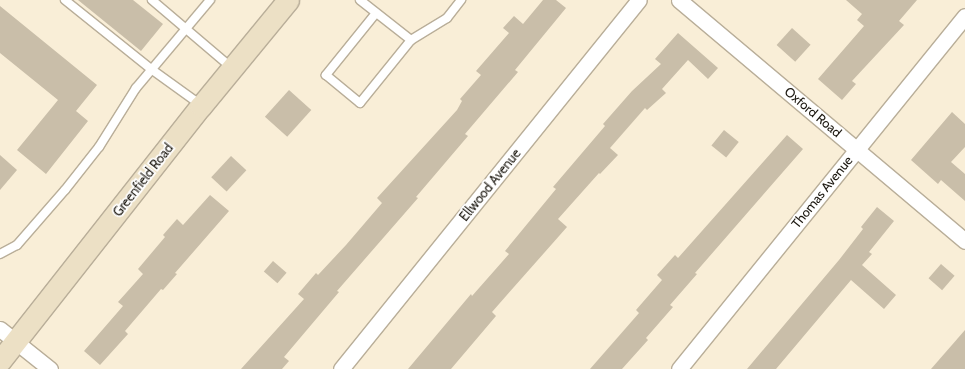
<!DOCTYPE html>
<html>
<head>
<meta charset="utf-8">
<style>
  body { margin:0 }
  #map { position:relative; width:965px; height:369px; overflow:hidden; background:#f9eed7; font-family:Cabin,sans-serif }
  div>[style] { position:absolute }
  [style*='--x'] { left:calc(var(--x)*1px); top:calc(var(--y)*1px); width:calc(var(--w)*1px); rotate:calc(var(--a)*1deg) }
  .building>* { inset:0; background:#c9bea9; transform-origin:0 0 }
  .roads { filter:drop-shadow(1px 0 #b9ae99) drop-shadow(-1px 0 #b9ae99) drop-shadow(0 1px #b9ae99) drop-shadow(0 -1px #b9ae99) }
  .service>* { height:8px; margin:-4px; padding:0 4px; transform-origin:4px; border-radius:4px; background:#fff }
  .minor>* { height:15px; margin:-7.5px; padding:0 7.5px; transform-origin:7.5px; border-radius:7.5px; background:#fff }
  .secondary>* { height:21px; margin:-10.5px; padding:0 10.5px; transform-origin:10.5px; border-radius:10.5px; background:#ece0c5 }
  span { translate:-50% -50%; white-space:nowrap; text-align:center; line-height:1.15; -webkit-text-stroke:3.5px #fff; paint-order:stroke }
  .street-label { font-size:13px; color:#1c1810 }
</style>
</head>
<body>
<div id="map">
  <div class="building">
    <i style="clip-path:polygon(78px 0,133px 0,163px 24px,141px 51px)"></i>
    <i style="clip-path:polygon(543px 0,556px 0,566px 8px,515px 70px,518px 72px,465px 134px,468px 136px,416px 197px,418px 198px,337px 291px,339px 292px,284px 357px,289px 361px,282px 369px,241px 369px,304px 299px,298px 294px,316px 273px,318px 275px,346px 245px,382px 203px,377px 198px,457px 110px,462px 101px,460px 99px,481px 75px,476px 71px,509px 33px,503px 28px,514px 16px,523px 24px)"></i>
    <i style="clip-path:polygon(846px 0,917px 0,899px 21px,904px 25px,852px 81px,856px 84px,842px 100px,818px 79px,864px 26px,857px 20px,862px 14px)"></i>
    <i style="clip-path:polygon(0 6px,97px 85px,76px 111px,88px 121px,46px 174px,17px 150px,58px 100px,0 53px)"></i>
    <i style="left:792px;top:28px;width:25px;height:23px;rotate:42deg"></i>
    <i style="clip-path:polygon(678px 33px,718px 68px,708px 79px,688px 60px,662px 89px,666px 93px,647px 110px,645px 108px,610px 148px,618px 155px,600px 174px,599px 173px,558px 219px,567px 227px,492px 312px,496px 316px,451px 369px,408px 369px,471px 294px,472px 296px,509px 254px,505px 251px,556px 189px,553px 187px,605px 126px,603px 124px,632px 91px,661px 64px,655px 59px)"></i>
    <i style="left:289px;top:90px;width:30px;height:36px;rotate:42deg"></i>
    <i style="clip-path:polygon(952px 112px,965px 124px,965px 147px,951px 162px,965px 174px,965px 201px,941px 180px,938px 184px,911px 160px)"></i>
    <i style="left:724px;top:130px;width:19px;height:20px;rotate:39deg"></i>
    <i style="clip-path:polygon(787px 135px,803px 149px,695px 273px,697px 274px,670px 305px,673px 307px,646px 338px,648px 340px,622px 369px,590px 369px,639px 313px,636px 310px,662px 280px,657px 275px,675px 255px,678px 258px)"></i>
    <i style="clip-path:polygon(0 155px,17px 170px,0 190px)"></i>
    <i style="left:231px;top:156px;width:21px;height:29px;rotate:43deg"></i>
    <i style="clip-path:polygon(210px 195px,229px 211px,175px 273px,177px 274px,163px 290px,161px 289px,125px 331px,128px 334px,100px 365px,84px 351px,123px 306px,118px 302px,143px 274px,138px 269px,165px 237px,163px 235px,177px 219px,183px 225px)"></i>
    <i style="clip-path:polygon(877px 207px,894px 221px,869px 252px,872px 254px,862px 265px,896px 295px,884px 309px,851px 280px,776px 369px,747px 369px,839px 260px,863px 229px,861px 227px)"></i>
    <i style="left:273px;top:261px;width:18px;height:14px;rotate:41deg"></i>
    <i style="left:941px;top:264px;width:18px;height:19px;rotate:41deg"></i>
    <i style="clip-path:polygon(965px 330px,965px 369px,931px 369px)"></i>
  </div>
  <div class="roads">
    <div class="service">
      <i style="--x:65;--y:0;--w:110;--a:38.7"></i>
      <i style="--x:151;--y:69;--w:62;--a:35.8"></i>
      <i style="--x:152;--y:0;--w:105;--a:40.4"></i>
      <i style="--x:360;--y:0;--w:65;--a:38.1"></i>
      <i style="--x:411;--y:40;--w:42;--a:-31.4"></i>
      <i style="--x:447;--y:18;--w:23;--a:-52"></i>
      <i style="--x:376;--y:13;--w:80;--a:128.9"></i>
      <i style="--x:326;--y:75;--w:44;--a:39.5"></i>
      <i style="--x:360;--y:103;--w:81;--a:-51"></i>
      <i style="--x:0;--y:254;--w:19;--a:-28"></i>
      <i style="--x:17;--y:245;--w:73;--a:-48.9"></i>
      <i style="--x:65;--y:190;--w:55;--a:-51.7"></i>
      <i style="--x:99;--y:147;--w:70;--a:-57.9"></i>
      <i style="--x:136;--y:88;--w:115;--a:-49.9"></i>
    </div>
    <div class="minor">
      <i style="--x:679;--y:0;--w:374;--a:40.1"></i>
      <i style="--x:0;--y:329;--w:64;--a:38.7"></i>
      <i style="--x:341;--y:369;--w:474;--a:-51.1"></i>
      <i style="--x:679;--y:369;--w:454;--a:-51"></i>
    </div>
    <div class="secondary">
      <i style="--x:0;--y:361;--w:325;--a:-51.8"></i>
      <i style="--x:201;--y:106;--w:137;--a:-50.6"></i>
    </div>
  </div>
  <div class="street-label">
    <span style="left:813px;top:112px;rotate:40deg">Oxford Road</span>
    <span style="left:143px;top:180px;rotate:-52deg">Greenfield Road</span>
    <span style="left:490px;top:185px;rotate:-51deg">Ellwood Avenue</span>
    <span style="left:822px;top:192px;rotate:-51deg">Thomas Avenue</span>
  </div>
</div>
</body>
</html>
